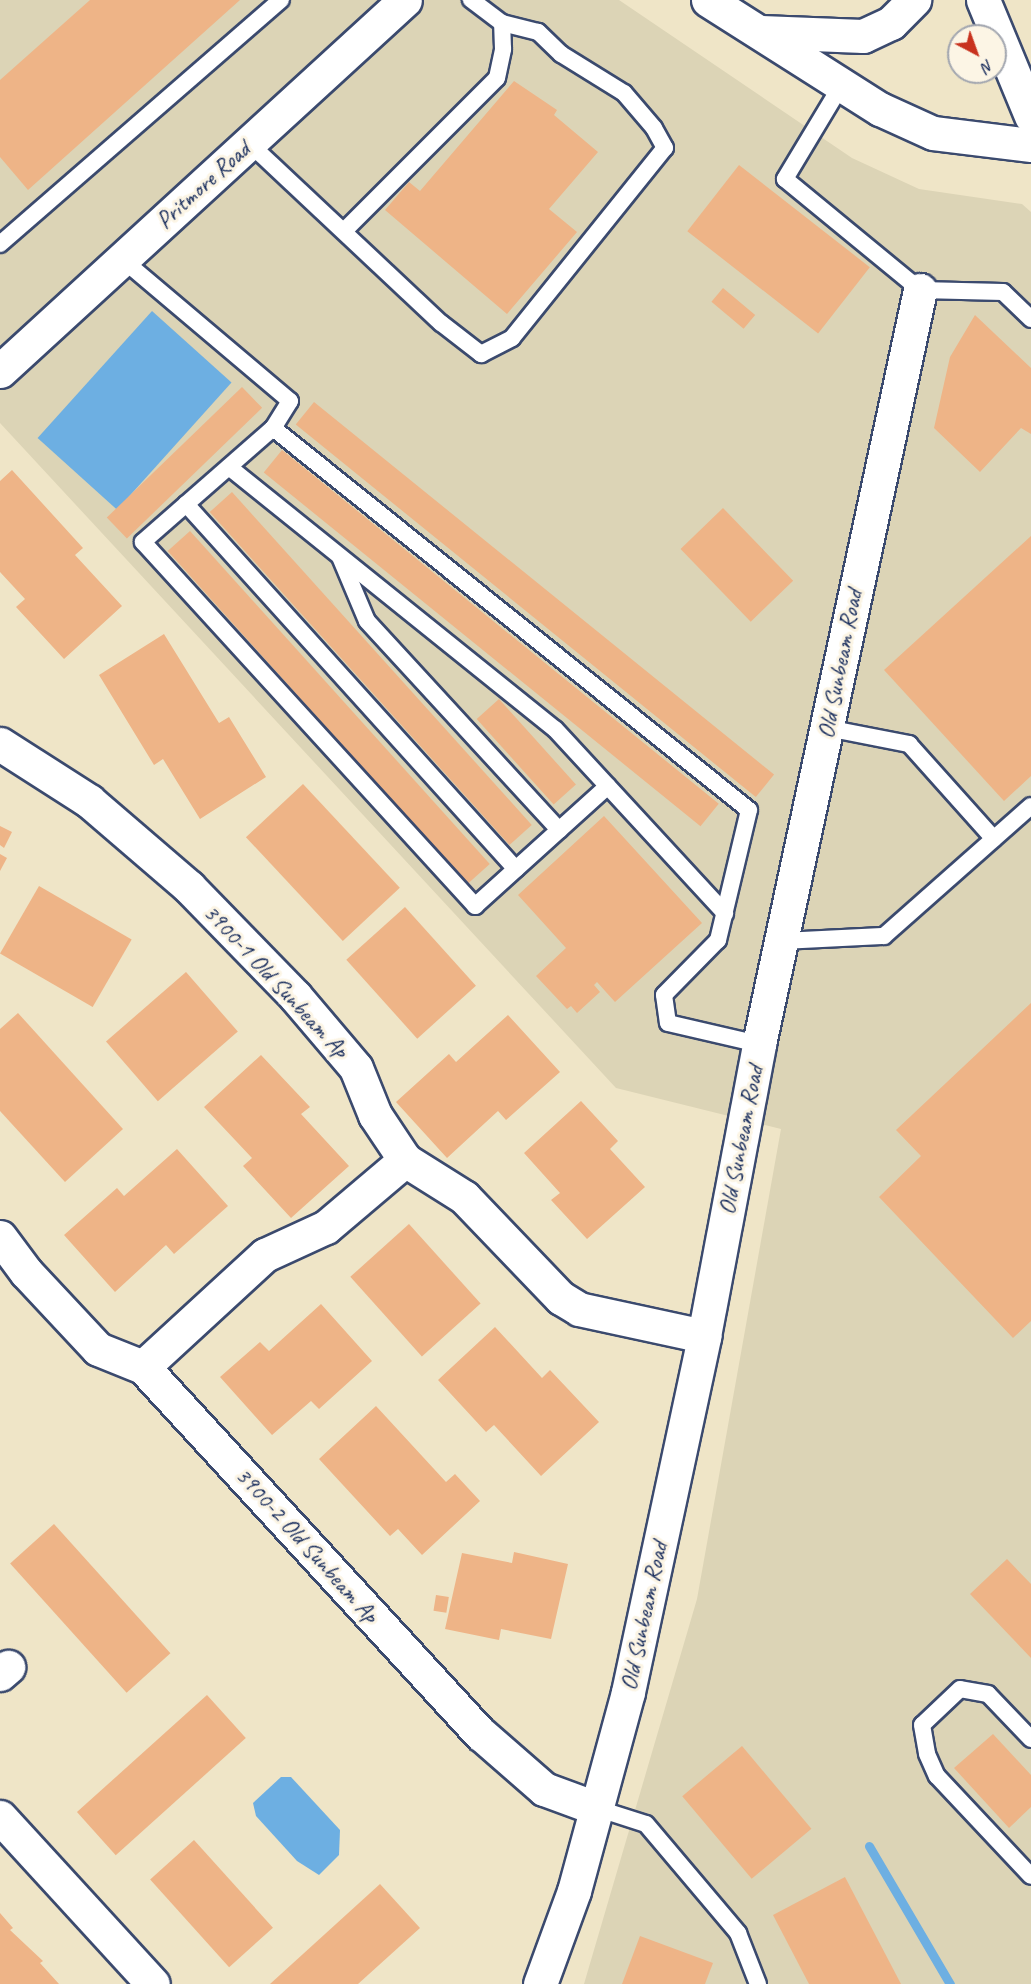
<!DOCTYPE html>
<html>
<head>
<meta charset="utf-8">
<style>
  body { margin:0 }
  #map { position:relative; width:1031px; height:1984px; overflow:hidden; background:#efe5c7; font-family:Caveat,sans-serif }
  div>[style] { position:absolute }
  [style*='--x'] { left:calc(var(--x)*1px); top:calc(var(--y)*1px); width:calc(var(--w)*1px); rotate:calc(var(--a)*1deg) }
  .built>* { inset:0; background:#dcd4b6 }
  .water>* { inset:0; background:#6dafe2; transform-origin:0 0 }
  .stream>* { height:9px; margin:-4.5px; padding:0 4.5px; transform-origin:4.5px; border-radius:4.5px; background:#6dafe2 }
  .building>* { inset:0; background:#eeb487; transform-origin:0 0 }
  .roads { filter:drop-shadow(2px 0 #3b4a6e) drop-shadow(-2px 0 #3b4a6e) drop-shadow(0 2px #3b4a6e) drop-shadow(0 -2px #3b4a6e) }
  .service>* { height:16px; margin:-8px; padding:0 8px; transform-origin:8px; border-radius:8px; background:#fff }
  .minor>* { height:33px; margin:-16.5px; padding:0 16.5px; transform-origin:16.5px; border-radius:16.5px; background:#fff }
  .secondary>* { height:33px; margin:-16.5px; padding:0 16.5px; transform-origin:16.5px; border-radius:16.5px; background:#fff }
  .primary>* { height:33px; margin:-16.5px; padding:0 16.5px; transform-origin:16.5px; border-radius:16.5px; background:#fff }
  span { translate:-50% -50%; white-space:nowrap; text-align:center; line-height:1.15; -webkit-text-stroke:6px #fcf5e5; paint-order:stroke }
  .street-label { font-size:24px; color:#1b2f5e }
  .north { position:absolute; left:947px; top:24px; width:60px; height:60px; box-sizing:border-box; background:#fcf5e5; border:2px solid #a2a6af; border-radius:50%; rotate:139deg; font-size:16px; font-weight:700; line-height:24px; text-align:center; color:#1b2f5e }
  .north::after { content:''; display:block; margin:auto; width:21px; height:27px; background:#c8321e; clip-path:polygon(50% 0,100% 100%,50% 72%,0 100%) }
</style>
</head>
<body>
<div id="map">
  <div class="built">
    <i style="clip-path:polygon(0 0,619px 0,852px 158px,919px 189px,1022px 204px,1031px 212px,1031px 1984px,584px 1984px,697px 1599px,781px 1129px,616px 1088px,0 423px)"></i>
  </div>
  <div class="water">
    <i style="left:152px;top:311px;width:107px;height:171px;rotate:42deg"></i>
    <i style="clip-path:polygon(281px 1777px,291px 1777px,340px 1830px,339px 1855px,319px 1875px,297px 1861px,256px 1816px,253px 1803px)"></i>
  </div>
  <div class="stream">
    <i style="--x:869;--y:1846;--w:160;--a:59.6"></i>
  </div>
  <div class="building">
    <i style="clip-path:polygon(90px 0,240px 0,28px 190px,0 157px,0 80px)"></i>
    <i style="clip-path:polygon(514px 81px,557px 110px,554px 115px,598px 152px,549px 209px,577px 232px,507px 314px,385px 210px,409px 182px,420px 191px)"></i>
    <i style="left:739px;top:165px;width:166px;height:84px;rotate:38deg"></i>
    <i style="left:723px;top:288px;width:42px;height:18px;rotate:40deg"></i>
    <i style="clip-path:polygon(975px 315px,1031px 368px,1031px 434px,1021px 428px,980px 472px,934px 428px,950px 357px)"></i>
    <i style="left:242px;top:387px;width:29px;height:188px;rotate:46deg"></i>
    <i style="left:314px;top:402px;width:592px;height:29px;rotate:39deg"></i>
    <i style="left:282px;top:450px;width:562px;height:29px;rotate:39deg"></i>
    <i style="clip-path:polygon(12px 470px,83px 548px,75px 555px,122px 606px,64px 659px,16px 607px,25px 599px,0 572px,0 481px)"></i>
    <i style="left:232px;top:492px;width:448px;height:30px;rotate:48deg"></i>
    <i style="left:723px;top:508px;width:101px;height:59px;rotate:46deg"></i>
    <i style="left:190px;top:531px;width:448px;height:30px;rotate:48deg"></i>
    <i style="clip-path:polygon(1031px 536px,1031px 776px,1004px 801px,884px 670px)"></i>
    <i style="clip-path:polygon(164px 634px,219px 723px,229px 717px,266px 777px,200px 819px,163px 759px,154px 765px,99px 675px)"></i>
    <i style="left:499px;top:699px;width:115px;height:30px;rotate:48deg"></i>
    <i style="left:303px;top:784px;width:142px;height:78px;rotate:47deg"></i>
    <i style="clip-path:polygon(604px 816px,702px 923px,615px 1002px,597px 982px,594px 985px,600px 992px,577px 1013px,571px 1006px,567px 1009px,536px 976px,566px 948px,518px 895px)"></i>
    <i style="clip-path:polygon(0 826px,12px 832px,4px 848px,0 845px)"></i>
    <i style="clip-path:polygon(0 854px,7px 858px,0 871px)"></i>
    <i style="left:39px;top:886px;width:107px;height:78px;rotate:30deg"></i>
    <i style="left:405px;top:907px;width:106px;height:79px;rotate:48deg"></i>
    <i style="left:186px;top:972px;width:79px;height:106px;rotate:49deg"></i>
    <i style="clip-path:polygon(1031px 1003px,1031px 1321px,1013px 1338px,879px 1197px,921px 1156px,896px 1130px)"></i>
    <i style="clip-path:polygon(18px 1013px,123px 1129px,65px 1182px,0 1111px,0 1029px)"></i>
    <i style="clip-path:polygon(508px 1015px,560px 1072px,506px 1120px,498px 1111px,447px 1158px,396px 1102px,449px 1054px,456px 1062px)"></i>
    <i style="clip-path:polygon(261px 1055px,310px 1107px,301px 1114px,349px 1166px,291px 1218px,243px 1166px,252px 1158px,204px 1107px)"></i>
    <i style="clip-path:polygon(581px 1101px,618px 1141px,610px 1149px,645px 1187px,587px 1239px,551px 1200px,560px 1193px,524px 1153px)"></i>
    <i style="clip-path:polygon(177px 1149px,228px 1206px,174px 1254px,166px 1245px,115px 1292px,64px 1235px,117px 1188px,124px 1196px)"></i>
    <i style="left:409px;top:1224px;width:107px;height:79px;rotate:48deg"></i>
    <i style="clip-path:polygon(321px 1304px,372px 1361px,319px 1409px,311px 1401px,272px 1435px,220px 1377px,260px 1342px,269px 1351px)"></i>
    <i style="clip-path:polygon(495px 1327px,542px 1378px,550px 1370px,599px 1422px,541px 1476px,494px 1425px,486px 1432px,438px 1380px)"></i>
    <i style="clip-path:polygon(376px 1406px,446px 1482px,455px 1474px,480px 1501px,422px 1555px,398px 1529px,390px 1536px,319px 1459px)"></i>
    <i style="left:54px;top:1524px;width:174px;height:59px;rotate:48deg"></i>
    <i style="clip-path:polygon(514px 1552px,568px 1564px,551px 1639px,501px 1629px,499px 1640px,445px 1629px,462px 1553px,512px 1563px)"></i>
    <i style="clip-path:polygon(1007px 1559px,1031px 1584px,1031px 1658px,970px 1594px)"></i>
    <i style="left:436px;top:1595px;width:13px;height:16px;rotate:9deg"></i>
    <i style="left:207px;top:1695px;width:58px;height:175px;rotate:48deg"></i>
    <i style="clip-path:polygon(993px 1734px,1031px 1775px,1031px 1807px,1009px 1828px,954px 1768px)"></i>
    <i style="left:742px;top:1746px;width:108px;height:78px;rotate:50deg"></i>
    <i style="left:194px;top:1840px;width:118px;height:59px;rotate:48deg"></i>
    <i style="clip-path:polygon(845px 1877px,901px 1984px,809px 1984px,773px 1915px)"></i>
    <i style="clip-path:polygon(380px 1884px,420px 1928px,358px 1984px,270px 1984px)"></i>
    <i style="clip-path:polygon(0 1913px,13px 1928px,10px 1930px,43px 1961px,40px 1963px,59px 1984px,0 1984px)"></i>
    <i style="clip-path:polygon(640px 1936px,713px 1963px,705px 1984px,622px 1984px)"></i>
  </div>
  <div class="roads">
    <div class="service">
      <i style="--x:842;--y:84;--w:111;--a:121"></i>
      <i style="--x:785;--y:179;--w:175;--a:39.4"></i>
      <i style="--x:920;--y:290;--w:83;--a:1.4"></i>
      <i style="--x:1003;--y:292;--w:39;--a:44"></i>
      <i style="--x:249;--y:143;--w:263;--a:43.2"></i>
      <i style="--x:441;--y:323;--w:51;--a:37.8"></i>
      <i style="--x:481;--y:354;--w:35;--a:-27"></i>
      <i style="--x:512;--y:338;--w:244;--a:-51.2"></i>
      <i style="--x:665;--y:148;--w:23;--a:-119"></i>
      <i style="--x:654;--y:128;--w:46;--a:-130.6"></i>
      <i style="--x:624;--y:93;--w:74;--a:-148.2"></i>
      <i style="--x:561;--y:54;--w:32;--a:-136"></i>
      <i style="--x:538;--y:32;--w:37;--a:-166"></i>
      <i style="--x:502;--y:23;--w:39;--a:-143"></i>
      <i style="--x:344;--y:231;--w:216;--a:-45"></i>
      <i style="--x:497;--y:78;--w:30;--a:-78"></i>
      <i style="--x:503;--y:49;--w:26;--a:-92"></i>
      <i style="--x:0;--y:244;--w:372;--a:-41"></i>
      <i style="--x:122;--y:259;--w:220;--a:40.2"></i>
      <i style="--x:290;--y:401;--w:32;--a:122"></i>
      <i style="--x:273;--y:428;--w:610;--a:38.75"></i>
      <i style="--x:749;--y:810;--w:134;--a:103.4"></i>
      <i style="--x:718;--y:940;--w:77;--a:134.5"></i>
      <i style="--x:664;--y:995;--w:28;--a:82"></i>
      <i style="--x:668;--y:1023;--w:93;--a:13"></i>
      <i style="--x:273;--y:428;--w:173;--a:138.8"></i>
      <i style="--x:143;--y:542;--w:493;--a:47.6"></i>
      <i style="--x:475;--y:906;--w:179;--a:-42.1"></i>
      <i style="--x:229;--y:467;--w:418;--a:38.8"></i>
      <i style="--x:555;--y:729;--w:251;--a:47.3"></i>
      <i style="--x:186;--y:504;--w:492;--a:47.9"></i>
      <i style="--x:340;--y:557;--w:69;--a:67.1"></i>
      <i style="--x:367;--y:621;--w:284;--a:47.4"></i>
      <i style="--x:827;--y:728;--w:84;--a:11"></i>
      <i style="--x:909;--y:744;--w:127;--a:48.2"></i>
      <i style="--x:780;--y:941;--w:104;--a:-2.8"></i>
      <i style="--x:884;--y:936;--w:196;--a:-41.5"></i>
      <i style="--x:1031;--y:1739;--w:62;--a:-133.7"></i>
      <i style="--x:988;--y:1694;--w:28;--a:-170"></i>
      <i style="--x:960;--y:1689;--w:52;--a:136.5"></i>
      <i style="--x:922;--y:1725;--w:29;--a:80"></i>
      <i style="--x:927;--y:1754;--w:24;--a:66"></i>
      <i style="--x:937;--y:1776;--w:137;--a:46.8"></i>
      <i style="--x:596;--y:1808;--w:52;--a:17.7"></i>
      <i style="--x:646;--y:1824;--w:143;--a:49.8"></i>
      <i style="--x:738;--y:1933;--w:55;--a:68.6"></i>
    </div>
    <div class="minor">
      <i style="--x:0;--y:371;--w:549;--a:-42.49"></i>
      <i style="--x:0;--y:744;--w:106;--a:32.6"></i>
      <i style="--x:89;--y:801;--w:132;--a:40.7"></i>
      <i style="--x:189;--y:887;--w:152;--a:45.8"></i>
      <i style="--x:295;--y:996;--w:94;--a:49.7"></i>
      <i style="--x:356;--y:1068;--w:51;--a:68"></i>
      <i style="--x:375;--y:1115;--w:54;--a:56.3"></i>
      <i style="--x:405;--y:1160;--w:70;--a:32.1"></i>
      <i style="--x:464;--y:1197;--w:140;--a:46.2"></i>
      <i style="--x:561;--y:1298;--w:21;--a:31"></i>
      <i style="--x:579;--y:1309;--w:128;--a:12.2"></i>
      <i style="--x:0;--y:1237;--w:44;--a:53.4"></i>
      <i style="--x:26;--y:1272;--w:105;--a:46.9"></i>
      <i style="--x:98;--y:1349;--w:48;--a:21.8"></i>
      <i style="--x:143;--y:1367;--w:499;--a:47.4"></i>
      <i style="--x:481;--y:1734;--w:84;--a:41.1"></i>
      <i style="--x:544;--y:1789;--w:55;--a:20.1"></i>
      <i style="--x:143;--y:1367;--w:166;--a:-42.6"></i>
      <i style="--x:265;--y:1255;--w:67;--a:-24.7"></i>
      <i style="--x:326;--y:1227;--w:104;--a:-40.3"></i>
      <i style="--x:0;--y:1674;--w:11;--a:-41"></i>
      <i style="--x:0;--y:1817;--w:226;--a:47.5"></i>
      <i style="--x:540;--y:1984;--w:99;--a:-69.9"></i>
      <i style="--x:574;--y:1891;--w:206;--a:-74.8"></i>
      <i style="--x:628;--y:1692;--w:364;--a:-77.9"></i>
      <i style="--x:704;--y:1336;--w:297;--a:-79.3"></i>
      <i style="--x:759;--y:1044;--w:771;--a:-77.95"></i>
    </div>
    <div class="secondary">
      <i style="--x:708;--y:0;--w:204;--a:32.4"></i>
      <i style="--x:880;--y:109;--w:58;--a:24.4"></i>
      <i style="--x:933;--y:133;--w:99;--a:7"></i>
      <i style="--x:761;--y:32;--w:102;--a:2.2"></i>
      <i style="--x:863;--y:36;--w:31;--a:-25"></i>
      <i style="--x:891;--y:23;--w:33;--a:-45"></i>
    </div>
    <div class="primary">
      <i style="--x:983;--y:0;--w:126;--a:67.5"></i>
    </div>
  </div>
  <div class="street-label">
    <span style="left:203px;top:185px;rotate:-42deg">Pritmore Road</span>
    <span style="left:840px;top:664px;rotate:-79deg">Old Sunbeam Road</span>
    <span style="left:276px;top:981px;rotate:47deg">3900-1 Old Sunbeam Ap</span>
    <span style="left:741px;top:1140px;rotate:-79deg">Old Sunbeam Road</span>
    <span style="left:307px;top:1545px;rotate:48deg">3900-2 Old Sunbeam Ap</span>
    <span style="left:644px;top:1616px;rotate:-78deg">Old Sunbeam Road</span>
  </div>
  <div class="north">N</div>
</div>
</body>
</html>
